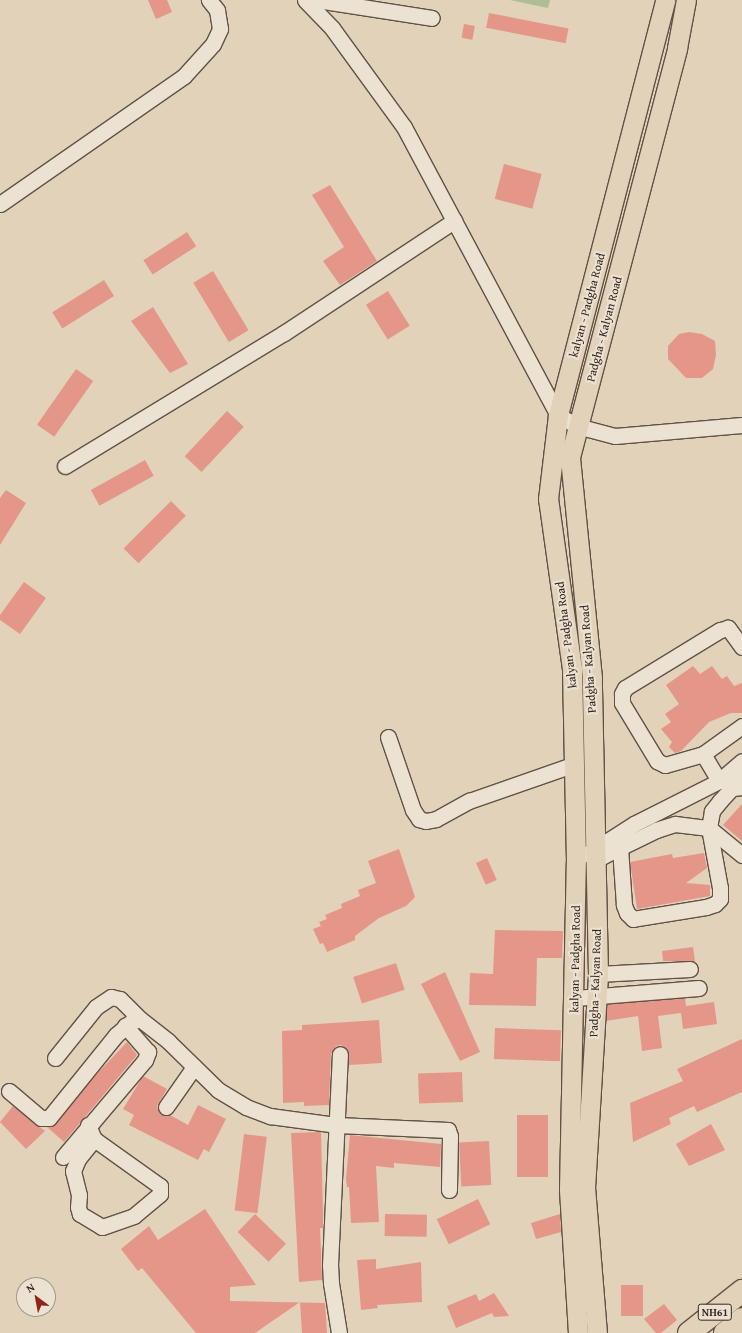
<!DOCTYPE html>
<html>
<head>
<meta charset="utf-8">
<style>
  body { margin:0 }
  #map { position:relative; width:742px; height:1333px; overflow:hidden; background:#e2d2b9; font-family:"Gentium Book Plus",serif }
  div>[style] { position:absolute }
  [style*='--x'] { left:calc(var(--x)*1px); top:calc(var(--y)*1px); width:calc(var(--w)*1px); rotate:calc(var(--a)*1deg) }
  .green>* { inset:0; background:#aebd93 }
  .building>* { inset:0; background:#e49788; transform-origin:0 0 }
  .roads { filter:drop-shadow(1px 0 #615146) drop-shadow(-1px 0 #615146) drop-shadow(0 1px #615146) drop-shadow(0 -1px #615146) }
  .minor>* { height:15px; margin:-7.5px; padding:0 7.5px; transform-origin:7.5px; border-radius:7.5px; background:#ece2d2 }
  .major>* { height:19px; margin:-9.5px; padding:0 9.5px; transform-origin:9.5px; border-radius:9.5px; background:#e2d2b9 }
  .highway>* { height:22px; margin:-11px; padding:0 11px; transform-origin:11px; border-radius:11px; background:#e2d2b9 }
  span { translate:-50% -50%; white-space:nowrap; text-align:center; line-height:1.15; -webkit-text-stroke:4px #ece2d2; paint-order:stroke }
  .shield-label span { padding:1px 3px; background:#ece2d2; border:1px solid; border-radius:3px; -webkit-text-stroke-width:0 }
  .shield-label { font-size:11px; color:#362620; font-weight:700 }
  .street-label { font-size:12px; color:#362620 }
  .north { position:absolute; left:16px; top:1277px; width:40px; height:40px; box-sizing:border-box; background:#ece2d2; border:1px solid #a3978b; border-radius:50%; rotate:328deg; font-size:11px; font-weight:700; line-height:16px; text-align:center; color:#362620 }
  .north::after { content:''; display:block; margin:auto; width:14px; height:18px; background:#8f2418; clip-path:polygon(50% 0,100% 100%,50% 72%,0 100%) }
</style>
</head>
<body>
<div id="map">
  <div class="green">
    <i style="clip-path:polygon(510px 0,550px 0,548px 8px)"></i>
  </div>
  <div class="building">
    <i style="clip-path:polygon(148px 0,167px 0,172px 12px,156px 19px)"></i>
    <i style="left:489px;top:13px;width:81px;height:15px;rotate:11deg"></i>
    <i style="left:464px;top:24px;width:11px;height:14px;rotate:10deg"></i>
    <i style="left:504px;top:164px;width:39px;height:36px;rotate:15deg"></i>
    <i style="clip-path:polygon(330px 185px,377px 261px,340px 285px,323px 261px,344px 247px,312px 195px)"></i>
    <i style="left:187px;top:232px;width:17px;height:52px;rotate:57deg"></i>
    <i style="left:213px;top:271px;width:69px;height:23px;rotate:59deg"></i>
    <i style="left:104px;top:280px;width:19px;height:61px;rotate:58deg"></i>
    <i style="left:388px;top:291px;width:41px;height:26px;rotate:58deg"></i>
    <i style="clip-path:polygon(153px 307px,188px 364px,170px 373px,131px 321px)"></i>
    <i style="clip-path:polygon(689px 332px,702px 334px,715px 341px,716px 355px,713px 369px,702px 378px,686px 378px,668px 359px,668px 346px,679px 334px)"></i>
    <i style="left:76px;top:369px;width:21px;height:68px;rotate:35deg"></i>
    <i style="left:227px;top:411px;width:23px;height:62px;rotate:43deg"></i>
    <i style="left:145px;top:460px;width:18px;height:62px;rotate:61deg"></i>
    <i style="clip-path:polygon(6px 490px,26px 503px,0 545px,0 498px)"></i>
    <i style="left:171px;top:501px;width:21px;height:67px;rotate:45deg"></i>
    <i style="clip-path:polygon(24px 582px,46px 598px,20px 634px,0 620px,0 615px)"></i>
    <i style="clip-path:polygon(693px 666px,700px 674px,712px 666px,722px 679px,727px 676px,734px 686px,742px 683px,742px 713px,731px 713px,709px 722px,681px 751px,675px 753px,669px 747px,672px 742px,661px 729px,671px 722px,665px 714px,679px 704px,666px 685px)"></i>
    <i style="clip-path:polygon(742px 804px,742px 841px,723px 825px)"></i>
    <i style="clip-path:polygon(399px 849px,415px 897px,406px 906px,379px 918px,355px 936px,355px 940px,327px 952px,323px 943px,320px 944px,313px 929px,321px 926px,319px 922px,327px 919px,325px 915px,342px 908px,341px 904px,360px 896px,358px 890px,376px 883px,368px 861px)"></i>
    <i style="clip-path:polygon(704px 853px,707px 868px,686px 883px,710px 885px,710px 896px,637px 909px,630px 862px,672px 854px,673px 858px)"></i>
    <i style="left:487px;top:858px;width:24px;height:12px;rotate:66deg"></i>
    <i style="clip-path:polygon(495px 930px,563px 931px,562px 958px,537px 958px,536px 1006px,469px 1005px,470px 973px,493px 974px)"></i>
    <i style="clip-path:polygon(693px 947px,695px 962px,663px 961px,662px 951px)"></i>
    <i style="left:396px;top:963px;width:28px;height:45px;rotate:72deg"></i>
    <i style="clip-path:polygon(445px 972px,480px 1052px,460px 1061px,421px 984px)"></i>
    <i style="clip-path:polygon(685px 998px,686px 1006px,714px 1002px,717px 1024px,683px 1029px,681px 1013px,658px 1016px,662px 1048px,642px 1051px,638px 1016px,606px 1021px,607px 1004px)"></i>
    <i style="clip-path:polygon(379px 1020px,382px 1063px,349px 1065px,348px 1050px,341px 1045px,336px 1046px,331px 1054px,329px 1105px,304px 1106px,304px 1102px,283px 1103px,282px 1031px,302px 1030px,302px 1025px)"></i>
    <i style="left:495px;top:1028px;width:66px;height:31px;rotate:2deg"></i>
    <i style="clip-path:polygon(742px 1039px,742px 1092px,697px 1112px,694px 1106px,669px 1118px,671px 1124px,633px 1142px,630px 1103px,683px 1081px,677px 1069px)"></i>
    <i style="clip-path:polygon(127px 1042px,137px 1055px,64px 1142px,47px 1127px,56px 1124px,95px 1076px)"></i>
    <i style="left:462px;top:1072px;width:30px;height:44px;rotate:88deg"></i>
    <i style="clip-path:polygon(143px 1076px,167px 1089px,157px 1106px,161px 1115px,170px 1115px,188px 1125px,198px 1105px,226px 1119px,209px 1152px,204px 1149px,198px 1160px,129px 1125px,134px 1115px,123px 1109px)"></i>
    <i style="clip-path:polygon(13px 1106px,45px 1131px,26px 1149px,0 1122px)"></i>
    <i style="left:517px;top:1115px;width:31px;height:62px"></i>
    <i style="clip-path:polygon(711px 1124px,725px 1150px,689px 1166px,676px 1144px)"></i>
    <i style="clip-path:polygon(321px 1132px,323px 1214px,323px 1228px,320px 1228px,322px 1280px,299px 1282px,291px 1133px)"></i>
    <i style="left:244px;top:1134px;width:23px;height:77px;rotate:7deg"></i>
    <i style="clip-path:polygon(350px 1135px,441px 1144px,440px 1167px,394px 1163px,394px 1168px,376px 1166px,379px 1222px,351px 1223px,349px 1187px,347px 1187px,346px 1179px)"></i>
    <i style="left:489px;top:1141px;width:44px;height:30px;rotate:87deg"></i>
    <i style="left:478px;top:1199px;width:28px;height:46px;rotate:64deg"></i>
    <i style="clip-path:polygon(205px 1209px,256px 1285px,230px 1287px,230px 1301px,325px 1303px,327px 1333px,302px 1333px,300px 1302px,255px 1333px,196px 1333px,142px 1268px,138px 1271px,121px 1249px,149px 1226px,158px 1240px)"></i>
    <i style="left:255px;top:1214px;width:43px;height:25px;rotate:44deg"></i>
    <i style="left:385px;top:1214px;width:42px;height:22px;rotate:1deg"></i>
    <i style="clip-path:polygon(560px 1214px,561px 1232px,536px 1239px,531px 1223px)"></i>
    <i style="clip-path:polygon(376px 1259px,376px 1269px,421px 1262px,422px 1302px,377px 1305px,378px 1308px,361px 1310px,357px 1260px)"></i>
    <i style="left:621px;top:1285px;width:22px;height:31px"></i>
    <i style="clip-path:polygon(494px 1293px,509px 1316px,494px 1317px,492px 1313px,456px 1328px,447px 1306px,476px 1294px,479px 1301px)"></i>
    <i style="clip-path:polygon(664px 1304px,677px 1320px,661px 1333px,656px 1333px,644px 1319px)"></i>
  </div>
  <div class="roads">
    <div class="minor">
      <i style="--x:305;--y:0;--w:39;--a:46"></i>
      <i style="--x:332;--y:28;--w:122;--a:54"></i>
      <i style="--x:404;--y:127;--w:327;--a:61.9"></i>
      <i style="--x:558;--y:415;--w:22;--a:30"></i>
      <i style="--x:577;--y:426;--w:39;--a:15"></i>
      <i style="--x:615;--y:436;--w:127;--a:-5"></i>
      <i style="--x:317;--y:0;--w:116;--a:8.9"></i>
      <i style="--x:0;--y:204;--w:224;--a:-34.8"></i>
      <i style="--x:184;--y:76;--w:43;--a:-47.8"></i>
      <i style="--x:213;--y:44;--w:17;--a:-65"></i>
      <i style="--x:220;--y:29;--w:19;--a:-99"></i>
      <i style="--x:217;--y:10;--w:13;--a:-129"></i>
      <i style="--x:65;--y:466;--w:256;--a:-31.3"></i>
      <i style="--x:284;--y:333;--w:204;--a:-33.4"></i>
      <i style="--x:742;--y:647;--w:24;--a:-126"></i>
      <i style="--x:728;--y:628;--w:8;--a:166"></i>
      <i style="--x:720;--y:630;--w:111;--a:148.6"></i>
      <i style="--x:625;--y:688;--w:7;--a:117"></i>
      <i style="--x:622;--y:694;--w:9;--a:90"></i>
      <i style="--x:622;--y:703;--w:68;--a:58.9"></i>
      <i style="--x:657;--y:761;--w:9;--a:27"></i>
      <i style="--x:665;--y:765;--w:40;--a:-16"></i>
      <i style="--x:703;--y:754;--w:48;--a:-35.7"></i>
      <i style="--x:388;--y:737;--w:77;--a:71.1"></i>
      <i style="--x:413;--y:810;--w:11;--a:56"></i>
      <i style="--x:419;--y:819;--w:7;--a:16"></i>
      <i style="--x:426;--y:821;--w:10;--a:-11"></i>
      <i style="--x:436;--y:819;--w:38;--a:-29"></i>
      <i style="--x:469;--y:801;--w:112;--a:-19.2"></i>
      <i style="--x:703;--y:754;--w:31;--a:59"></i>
      <i style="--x:719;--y:781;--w:30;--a:-41"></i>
      <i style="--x:742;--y:787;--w:10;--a:174"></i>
      <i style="--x:732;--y:788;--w:18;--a:133"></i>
      <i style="--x:720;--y:801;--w:13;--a:129"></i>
      <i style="--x:712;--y:811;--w:17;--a:100"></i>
      <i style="--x:709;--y:828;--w:43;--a:39.3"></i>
      <i style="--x:587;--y:854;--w:56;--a:-32.6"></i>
      <i style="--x:634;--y:824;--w:95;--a:-26.8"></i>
      <i style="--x:719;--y:781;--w:23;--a:-5"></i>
      <i style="--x:597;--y:860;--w:9;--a:-32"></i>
      <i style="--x:605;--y:855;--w:57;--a:-26.1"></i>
      <i style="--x:656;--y:830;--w:20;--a:-18"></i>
      <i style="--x:675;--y:824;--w:34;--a:7"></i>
      <i style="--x:709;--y:828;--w:61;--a:79.6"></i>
      <i style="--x:720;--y:888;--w:11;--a:90"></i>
      <i style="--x:720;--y:899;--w:7;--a:135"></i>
      <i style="--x:715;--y:904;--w:9;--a:162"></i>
      <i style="--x:706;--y:907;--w:74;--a:170.7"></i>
      <i style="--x:633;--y:919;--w:8;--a:-135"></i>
      <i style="--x:627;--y:913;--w:9;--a:-111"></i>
      <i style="--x:624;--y:905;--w:57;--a:-94"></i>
      <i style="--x:598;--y:974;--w:92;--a:-3.1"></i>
      <i style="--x:575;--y:998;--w:124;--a:-4.6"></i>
      <i style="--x:55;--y:1058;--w:65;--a:-51.2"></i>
      <i style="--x:96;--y:1007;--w:18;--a:-34"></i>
      <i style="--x:111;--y:997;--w:9;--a:13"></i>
      <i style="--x:120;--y:999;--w:28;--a:45"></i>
      <i style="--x:9;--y:1091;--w:42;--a:40.2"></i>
      <i style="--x:41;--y:1118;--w:8;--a:0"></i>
      <i style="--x:49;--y:1118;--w:107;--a:-51.1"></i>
      <i style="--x:116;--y:1035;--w:20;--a:-41"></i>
      <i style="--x:131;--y:1022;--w:9;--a:-18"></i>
      <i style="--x:140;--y:1019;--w:36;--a:38"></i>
      <i style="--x:168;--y:1041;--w:70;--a:44.4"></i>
      <i style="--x:218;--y:1090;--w:33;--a:31"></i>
      <i style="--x:246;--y:1107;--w:26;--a:21"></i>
      <i style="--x:270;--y:1116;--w:68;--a:7.7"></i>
      <i style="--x:337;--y:1125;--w:111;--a:2.6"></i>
      <i style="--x:448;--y:1130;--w:6;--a:72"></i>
      <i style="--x:450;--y:1136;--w:54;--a:91.1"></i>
      <i style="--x:166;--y:1107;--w:49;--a:-55"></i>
      <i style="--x:88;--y:1125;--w:15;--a:67"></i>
      <i style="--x:94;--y:1139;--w:81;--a:35.5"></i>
      <i style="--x:160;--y:1186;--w:8;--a:90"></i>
      <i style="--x:160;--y:1194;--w:34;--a:140"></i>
      <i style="--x:134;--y:1216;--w:34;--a:161"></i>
      <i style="--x:102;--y:1227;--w:26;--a:-149"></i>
      <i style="--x:80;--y:1214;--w:7;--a:-106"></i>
      <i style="--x:78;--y:1207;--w:12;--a:-85"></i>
      <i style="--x:79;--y:1195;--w:25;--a:-104"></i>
      <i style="--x:73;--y:1171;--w:13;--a:-67"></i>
      <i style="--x:78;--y:1159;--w:26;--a:-51"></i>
      <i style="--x:63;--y:1157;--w:127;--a:-49.8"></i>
      <i style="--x:145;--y:1060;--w:9;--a:-69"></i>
      <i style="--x:148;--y:1052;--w:35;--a:-131"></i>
      <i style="--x:339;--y:1333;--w:51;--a:-99.1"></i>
      <i style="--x:331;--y:1283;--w:18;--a:-93"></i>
      <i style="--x:330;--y:1265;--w:211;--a:-87.3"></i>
    </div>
    <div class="major">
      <i style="--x:578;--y:1333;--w:144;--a:-93.6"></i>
      <i style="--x:569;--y:1189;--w:328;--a:-88.8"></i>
      <i style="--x:576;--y:861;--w:192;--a:-91.2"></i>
      <i style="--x:572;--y:669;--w:172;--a:-98"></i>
      <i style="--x:548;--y:499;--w:85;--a:-83.2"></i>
      <i style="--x:558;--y:415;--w:429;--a:-75.5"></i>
      <i style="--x:597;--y:1333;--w:145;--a:-94.7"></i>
      <i style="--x:585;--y:1188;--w:214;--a:-86.5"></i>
      <i style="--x:598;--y:974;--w:296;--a:-91.2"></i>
      <i style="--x:592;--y:678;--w:222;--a:-95.7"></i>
      <i style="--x:570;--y:457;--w:423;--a:-75.3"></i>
      <i style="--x:677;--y:48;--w:49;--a:-79.4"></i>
    </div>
    <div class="highway">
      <i style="--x:689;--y:1333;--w:68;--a:-38.4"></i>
      <i style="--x:725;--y:1333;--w:22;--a:-39"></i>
    </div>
  </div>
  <div class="shield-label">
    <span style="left:715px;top:1312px">NH61</span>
  </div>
  <div class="street-label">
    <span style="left:587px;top:305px;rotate:-75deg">kalyan - Padgha Road</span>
    <span style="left:604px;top:329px;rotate:-75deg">Padgha - Kalyan Road</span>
    <span style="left:566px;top:635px;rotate:-97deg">kalyan - Padgha Road</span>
    <span style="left:588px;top:659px;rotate:-94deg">Padgha - Kalyan Road</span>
    <span style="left:575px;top:959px;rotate:-89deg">kalyan - Padgha Road</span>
    <span style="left:595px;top:983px;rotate:-88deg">Padgha - Kalyan Road</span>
  </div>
  <div class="north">N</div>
</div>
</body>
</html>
